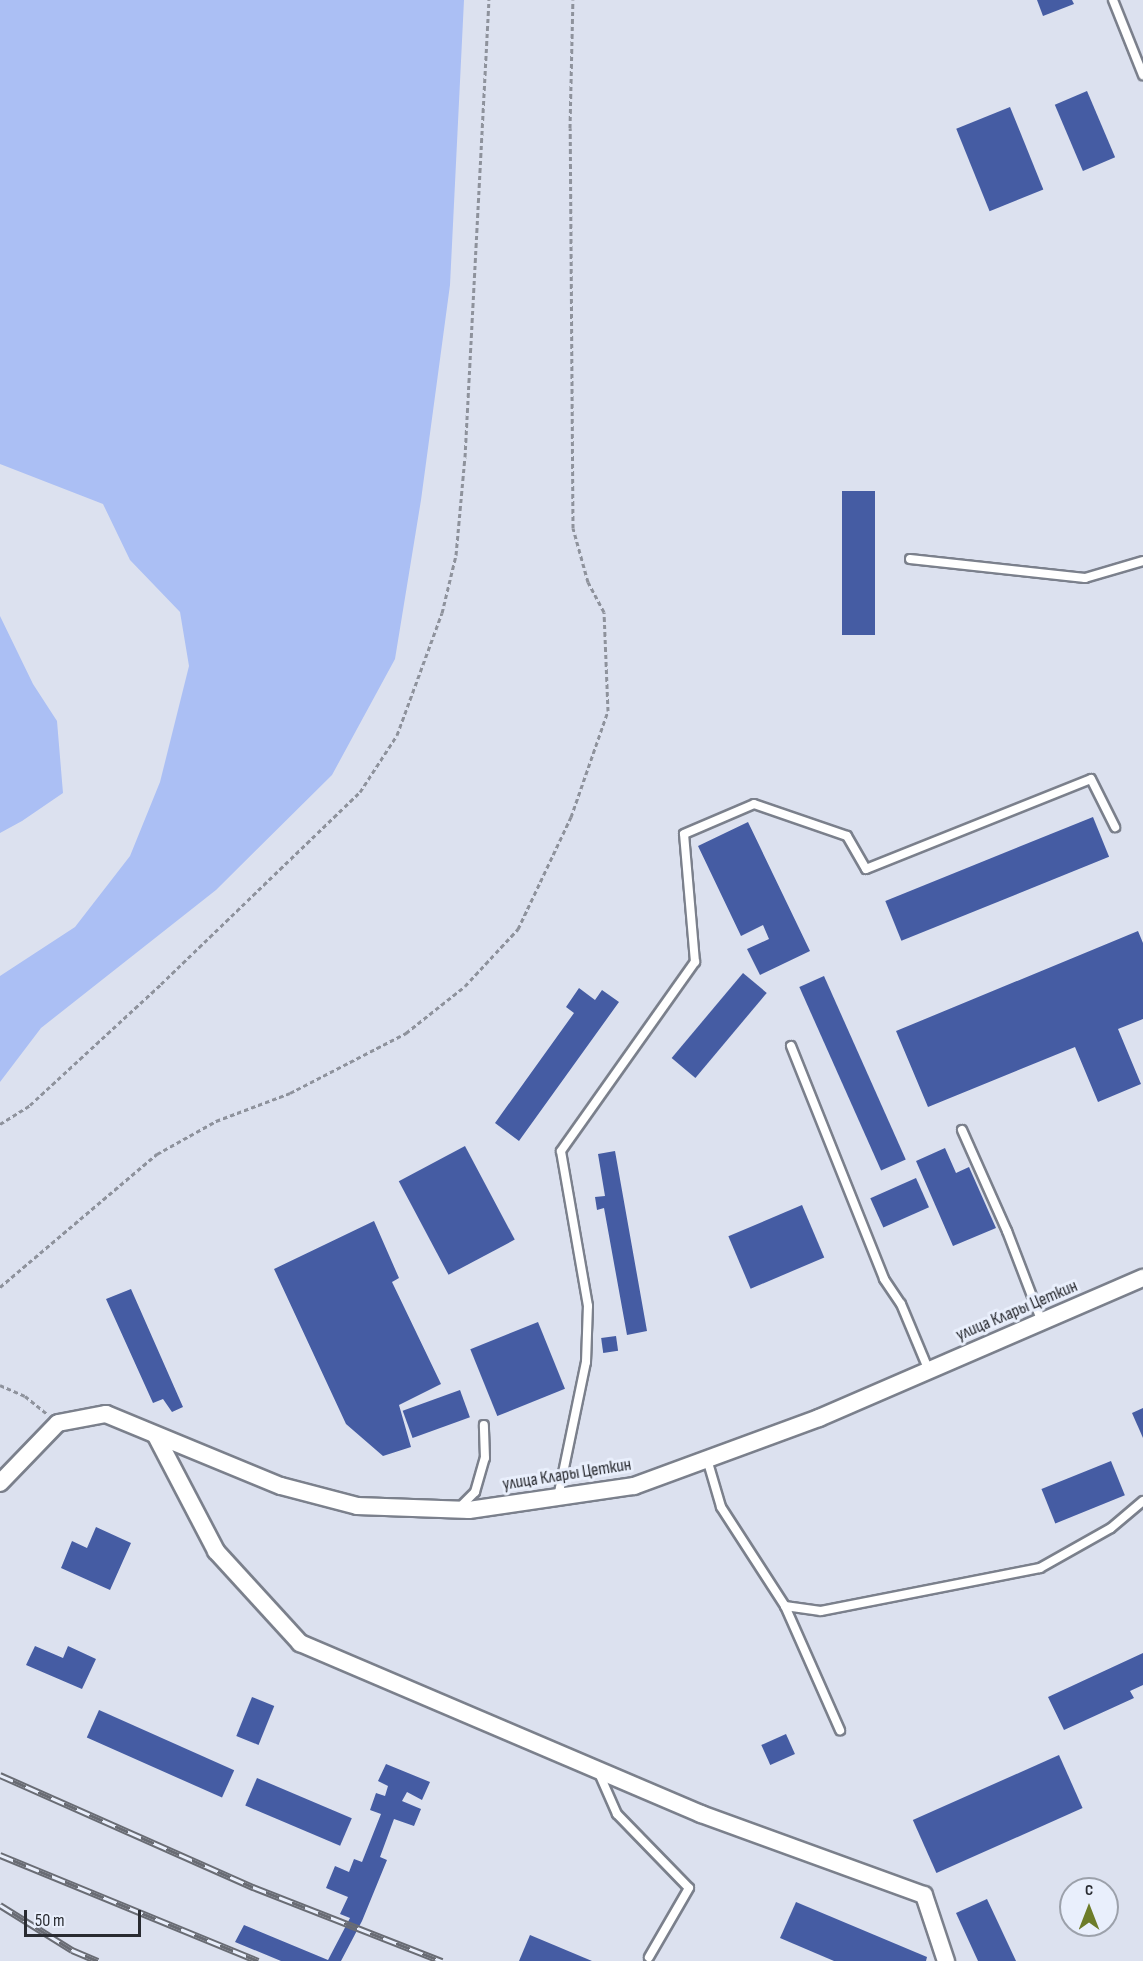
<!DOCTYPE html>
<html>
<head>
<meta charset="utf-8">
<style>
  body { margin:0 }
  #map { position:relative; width:1143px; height:1961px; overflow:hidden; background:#dce1ef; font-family:"Sofia Sans Condensed",sans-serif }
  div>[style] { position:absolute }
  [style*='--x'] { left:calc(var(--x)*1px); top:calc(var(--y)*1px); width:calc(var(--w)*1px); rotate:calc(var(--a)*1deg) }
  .green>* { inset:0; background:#abbff4 }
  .building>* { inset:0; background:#455ca3; transform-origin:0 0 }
  .path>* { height:3px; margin-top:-1.5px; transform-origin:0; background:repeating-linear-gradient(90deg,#8e929c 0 4.5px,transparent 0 7.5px) }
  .roads { filter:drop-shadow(2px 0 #7b808c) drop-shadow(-2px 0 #7b808c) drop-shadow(0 2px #7b808c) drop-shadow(0 -2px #7b808c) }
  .service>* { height:8px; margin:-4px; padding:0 4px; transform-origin:4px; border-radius:4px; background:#fff }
  .minor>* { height:16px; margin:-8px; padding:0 8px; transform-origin:8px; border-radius:8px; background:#fff }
  .rail>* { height:7px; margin-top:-3.5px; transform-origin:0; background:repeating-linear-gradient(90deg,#e9effc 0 14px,#696c74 0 28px); box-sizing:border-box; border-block:2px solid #696c74 }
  span { translate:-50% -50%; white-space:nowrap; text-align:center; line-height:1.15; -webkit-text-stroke:6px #e9effc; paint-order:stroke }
  .street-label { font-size:18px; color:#292b31 }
  .north { position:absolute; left:1059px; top:1877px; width:60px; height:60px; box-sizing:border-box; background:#e9effc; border:2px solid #9ca1ab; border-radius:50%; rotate:0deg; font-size:16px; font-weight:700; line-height:24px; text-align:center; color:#292b31 }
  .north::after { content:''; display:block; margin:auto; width:21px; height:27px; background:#6d7c29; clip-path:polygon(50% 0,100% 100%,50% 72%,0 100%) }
  .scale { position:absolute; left:24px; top:1910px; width:117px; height:27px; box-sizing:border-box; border:3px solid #292b31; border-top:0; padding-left:8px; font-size:18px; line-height:21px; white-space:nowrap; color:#292b31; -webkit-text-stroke:4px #e9effc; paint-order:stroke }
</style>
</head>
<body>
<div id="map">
  <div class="green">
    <i style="clip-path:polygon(0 0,464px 0,450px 285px,421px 500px,395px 659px,332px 775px,216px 890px,41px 1028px,0 1082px,0 976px,75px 927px,130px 856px,160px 782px,189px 666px,180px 612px,130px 560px,103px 504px,0 464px)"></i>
    <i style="clip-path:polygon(0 616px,33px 684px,57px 721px,63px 793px,22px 821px,0 833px)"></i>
  </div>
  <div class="building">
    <i style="clip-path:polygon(1037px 0,1072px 0,1074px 4px,1043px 16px)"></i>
    <i style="left:1087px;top:91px;width:72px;height:35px;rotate:67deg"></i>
    <i style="left:1010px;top:107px;width:89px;height:58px;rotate:68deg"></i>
    <i style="left:842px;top:491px;width:33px;height:144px"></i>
    <i style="left:1093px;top:817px;width:43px;height:224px;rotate:68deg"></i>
    <i style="clip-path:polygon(748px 822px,810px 951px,760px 975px,747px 949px,769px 939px,763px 925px,741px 936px,698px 846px)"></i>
    <i style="clip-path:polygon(1138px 931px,1143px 943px,1143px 1019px,1118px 1029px,1141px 1084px,1098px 1102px,1075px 1047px,928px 1107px,896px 1031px)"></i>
    <i style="left:743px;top:973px;width:31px;height:111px;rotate:40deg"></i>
    <i style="left:824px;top:976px;width:201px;height:27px;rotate:66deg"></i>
    <i style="clip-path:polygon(579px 988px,595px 1000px,602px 990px,619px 1002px,519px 1141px,495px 1123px,574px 1013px,566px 1007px)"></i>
    <i style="left:465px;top:1146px;width:106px;height:75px;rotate:62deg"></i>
    <i style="clip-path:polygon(945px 1148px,956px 1173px,969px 1167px,996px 1228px,953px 1246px,916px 1161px)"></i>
    <i style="clip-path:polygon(615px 1151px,647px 1331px,627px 1335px,604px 1208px,597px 1210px,595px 1197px,605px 1196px,598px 1154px)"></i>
    <i style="left:916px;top:1178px;width:32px;height:50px;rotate:66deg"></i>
    <i style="left:802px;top:1205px;width:57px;height:80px;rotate:67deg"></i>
    <i style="clip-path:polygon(374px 1221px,399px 1278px,392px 1282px,441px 1384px,399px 1405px,411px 1447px,383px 1456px,346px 1424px,274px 1269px)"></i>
    <i style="clip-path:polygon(131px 1289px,183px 1407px,172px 1412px,163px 1399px,153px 1403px,106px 1299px)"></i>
    <i style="left:538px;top:1322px;width:72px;height:73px;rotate:68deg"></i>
    <i style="left:616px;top:1336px;width:15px;height:15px;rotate:82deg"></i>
    <i style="left:460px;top:1390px;width:29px;height:61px;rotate:70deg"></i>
    <i style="clip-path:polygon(1143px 1408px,1143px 1438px,1132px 1413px)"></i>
    <i style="left:1111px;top:1461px;width:37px;height:75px;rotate:68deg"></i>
    <i style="clip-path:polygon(96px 1527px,131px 1543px,110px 1590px,61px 1568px,72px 1541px,87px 1548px)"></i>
    <i style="clip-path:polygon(35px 1646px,63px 1658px,68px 1646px,96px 1659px,82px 1689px,26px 1665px)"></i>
    <i style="clip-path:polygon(1143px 1653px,1143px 1685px,1130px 1691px,1134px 1698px,1064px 1730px,1048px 1697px)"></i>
    <i style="left:252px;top:1697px;width:24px;height:42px;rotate:22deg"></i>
    <i style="left:99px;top:1710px;width:148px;height:30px;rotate:24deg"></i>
    <i style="left:786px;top:1734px;width:22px;height:27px;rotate:66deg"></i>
    <i style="left:1059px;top:1755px;width:58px;height:160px;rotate:66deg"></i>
    <i style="clip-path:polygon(386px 1764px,430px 1782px,422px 1800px,407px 1792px,402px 1801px,421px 1809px,414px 1826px,394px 1819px,380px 1857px,387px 1860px,362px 1921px,341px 1961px,281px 1961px,235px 1942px,244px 1925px,328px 1960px,350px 1918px,340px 1914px,348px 1897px,326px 1888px,335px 1866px,349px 1872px,354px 1859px,362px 1862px,381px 1814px,370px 1810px,376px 1793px,385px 1796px,388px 1786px,378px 1781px)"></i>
    <i style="left:257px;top:1778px;width:103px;height:30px;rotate:23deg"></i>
    <i style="clip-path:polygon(987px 1899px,1016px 1961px,978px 1961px,956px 1913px)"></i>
    <i style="clip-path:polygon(796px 1902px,927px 1957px,926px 1961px,834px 1961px,780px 1938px)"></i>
    <i style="clip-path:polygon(530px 1935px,592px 1961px,519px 1961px)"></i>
  </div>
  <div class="path">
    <i style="--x:0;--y:1124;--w:36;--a:-32"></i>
    <i style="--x:30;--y:1105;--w:178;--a:-42.7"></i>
    <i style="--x:161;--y:984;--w:277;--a:-44"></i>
    <i style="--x:360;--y:792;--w:68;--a:-57"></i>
    <i style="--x:397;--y:735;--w:130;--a:-69.8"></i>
    <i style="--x:442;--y:613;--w:60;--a:-76.4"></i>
    <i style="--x:456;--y:555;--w:98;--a:-84.8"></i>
    <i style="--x:465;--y:457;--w:458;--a:-87"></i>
    <i style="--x:0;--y:1287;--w:206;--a:-40.3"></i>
    <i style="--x:157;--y:1154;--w:68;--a:-29.2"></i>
    <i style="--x:216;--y:1121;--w:79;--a:-20.7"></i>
    <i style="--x:290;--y:1093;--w:131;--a:-27.3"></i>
    <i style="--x:406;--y:1033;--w:75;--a:-38.5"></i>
    <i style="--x:465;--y:986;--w:78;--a:-47.1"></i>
    <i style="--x:518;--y:929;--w:124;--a:-64.7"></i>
    <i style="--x:571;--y:817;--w:112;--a:-70.8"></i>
    <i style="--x:608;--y:711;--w:99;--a:-92.3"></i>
    <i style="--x:604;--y:612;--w:34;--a:-118"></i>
    <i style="--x:588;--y:582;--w:56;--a:-105.5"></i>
    <i style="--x:573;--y:528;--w:400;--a:-90.4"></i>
    <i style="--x:570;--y:128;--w:128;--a:-88.7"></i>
    <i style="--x:0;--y:1385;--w:27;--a:24"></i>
    <i style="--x:25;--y:1396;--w:28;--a:39"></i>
  </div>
  <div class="roads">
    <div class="service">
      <i style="--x:1113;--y:0;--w:81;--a:68.2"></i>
      <i style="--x:910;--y:559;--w:176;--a:6.2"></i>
      <i style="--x:1085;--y:578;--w:60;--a:-16.3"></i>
      <i style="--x:791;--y:1046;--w:251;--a:68.2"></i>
      <i style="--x:884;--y:1279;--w:30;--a:56"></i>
      <i style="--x:901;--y:1304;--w:73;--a:67.3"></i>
      <i style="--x:962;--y:1130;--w:111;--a:66"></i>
      <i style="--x:1007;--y:1231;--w:97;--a:69"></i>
      <i style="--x:707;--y:1459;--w:50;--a:73.7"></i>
      <i style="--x:721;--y:1507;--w:118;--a:57.1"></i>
      <i style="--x:785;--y:1606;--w:136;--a:66.1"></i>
      <i style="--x:558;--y:1497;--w:138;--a:-78.3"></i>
      <i style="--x:586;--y:1362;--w:56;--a:-88"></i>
      <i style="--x:588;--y:1306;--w:157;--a:-99.9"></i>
      <i style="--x:561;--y:1151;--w:232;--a:-54.7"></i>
      <i style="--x:695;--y:962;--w:128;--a:-94.9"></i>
      <i style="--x:684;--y:834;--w:76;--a:-23.2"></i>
      <i style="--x:754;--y:804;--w:98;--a:19"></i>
      <i style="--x:847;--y:836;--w:38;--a:60"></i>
      <i style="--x:866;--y:869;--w:242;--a:-21.8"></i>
      <i style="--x:1091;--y:779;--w:54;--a:63.4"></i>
      <i style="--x:458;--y:1509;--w:24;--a:-45"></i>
      <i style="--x:475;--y:1492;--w:35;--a:-74"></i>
      <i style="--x:485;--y:1458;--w:33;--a:-92"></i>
      <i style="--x:785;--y:1606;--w:36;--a:8"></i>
      <i style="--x:821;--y:1611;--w:223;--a:-11.1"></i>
      <i style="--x:1040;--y:1568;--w:81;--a:-29.4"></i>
      <i style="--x:1111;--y:1528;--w:42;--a:-40.2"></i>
      <i style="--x:598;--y:1771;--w:47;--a:66.2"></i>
      <i style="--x:617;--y:1814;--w:103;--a:45.8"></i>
      <i style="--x:689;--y:1888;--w:80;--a:120.1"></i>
    </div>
    <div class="minor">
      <i style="--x:156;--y:1436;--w:130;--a:62.4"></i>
      <i style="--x:216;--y:1551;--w:125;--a:47.6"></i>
      <i style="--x:300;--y:1643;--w:436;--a:23.1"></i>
      <i style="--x:701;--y:1814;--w:237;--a:20"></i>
      <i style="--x:924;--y:1895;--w:70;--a:71.6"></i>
      <i style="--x:0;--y:1483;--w:83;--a:-46"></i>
      <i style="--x:58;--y:1423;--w:49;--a:-10.6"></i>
      <i style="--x:106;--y:1414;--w:189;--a:22.4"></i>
      <i style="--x:281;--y:1486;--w:79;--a:14.7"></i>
      <i style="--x:357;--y:1506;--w:112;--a:2"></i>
      <i style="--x:469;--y:1510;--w:167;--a:-8.3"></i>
      <i style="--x:634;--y:1486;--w:197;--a:-20.2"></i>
      <i style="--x:819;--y:1418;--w:353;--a:-23.4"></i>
    </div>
  </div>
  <div class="rail">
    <i style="--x:0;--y:1775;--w:277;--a:23.9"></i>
    <i style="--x:253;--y:1887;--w:203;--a:21.4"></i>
    <i style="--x:0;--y:1855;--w:279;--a:22.3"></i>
    <i style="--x:0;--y:1905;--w:85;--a:32"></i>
    <i style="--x:72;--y:1950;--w:28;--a:23"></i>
  </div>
  <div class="street-label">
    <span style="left:1017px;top:1311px;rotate:-23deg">улица Клары Цеткин</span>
    <span style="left:567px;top:1475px;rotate:-9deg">улица Клары Цеткин</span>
  </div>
  <div class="north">С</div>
  <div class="scale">50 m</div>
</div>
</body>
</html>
